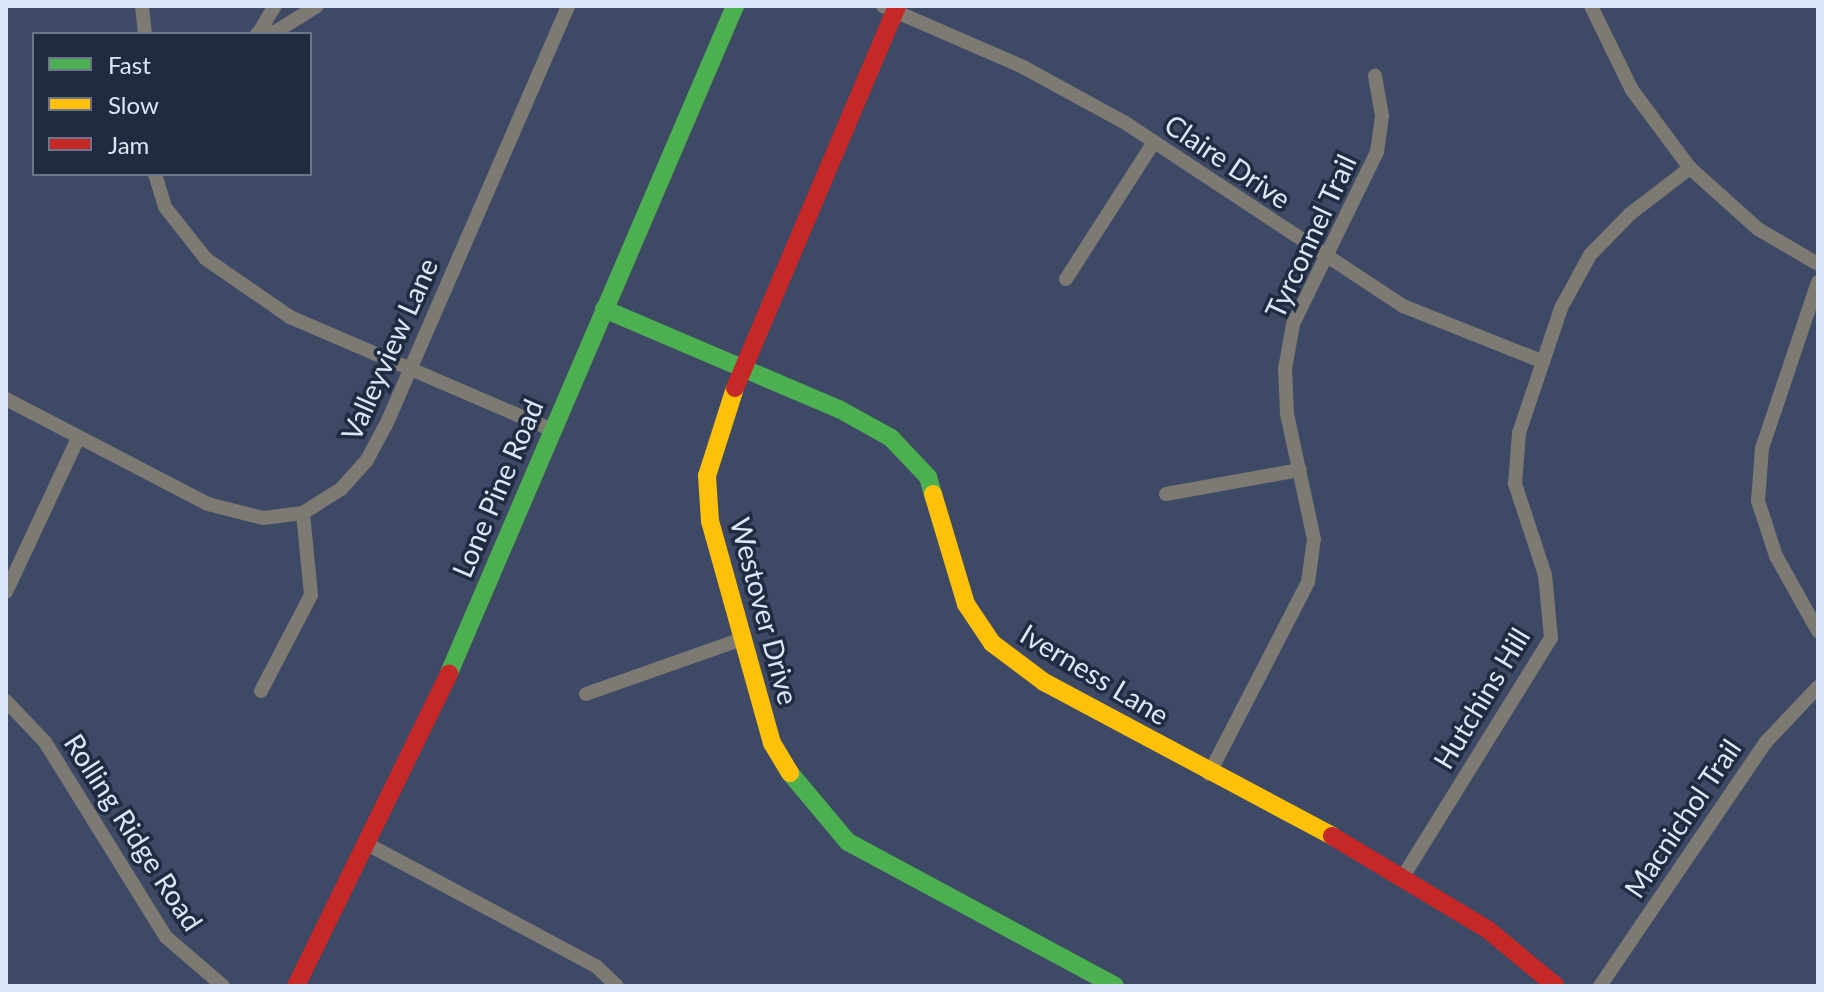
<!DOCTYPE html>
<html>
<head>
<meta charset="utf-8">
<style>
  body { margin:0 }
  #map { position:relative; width:1824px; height:992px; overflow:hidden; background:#3d4965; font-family:Lato,sans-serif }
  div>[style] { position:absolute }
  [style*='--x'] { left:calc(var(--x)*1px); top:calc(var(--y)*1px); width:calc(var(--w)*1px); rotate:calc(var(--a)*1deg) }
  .street>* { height:14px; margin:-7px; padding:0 7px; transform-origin:7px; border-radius:7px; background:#7d7973 }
  .fast>* { height:18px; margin:-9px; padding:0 9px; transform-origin:9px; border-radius:9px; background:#4caf50 }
  .slow>* { height:18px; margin:-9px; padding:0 9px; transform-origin:9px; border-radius:9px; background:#ffc107 }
  .jam>* { height:18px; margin:-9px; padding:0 9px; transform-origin:9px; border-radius:9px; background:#c62828 }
  span { translate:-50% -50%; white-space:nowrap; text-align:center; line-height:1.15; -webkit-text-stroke:7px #202b42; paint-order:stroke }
  .street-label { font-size:28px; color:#dce6f9 }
  .frame { position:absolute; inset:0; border:8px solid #dce6f9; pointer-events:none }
  .legend { position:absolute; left:32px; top:32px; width:280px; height:144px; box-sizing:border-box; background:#202b42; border:2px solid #6b768b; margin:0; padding:10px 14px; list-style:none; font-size:24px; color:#dce6f9 }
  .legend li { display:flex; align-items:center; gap:16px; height:40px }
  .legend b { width:40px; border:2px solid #6b768b }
</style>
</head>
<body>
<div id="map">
  <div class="street">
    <i style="--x:142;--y:6;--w:28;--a:84"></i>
    <i style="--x:883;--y:6;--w:153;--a:23.5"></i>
    <i style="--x:1023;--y:67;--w:115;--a:28.6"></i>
    <i style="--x:1124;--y:122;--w:334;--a:33.4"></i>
    <i style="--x:1403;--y:306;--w:149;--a:21.7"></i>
    <i style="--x:1591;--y:6;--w:93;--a:64"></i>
    <i style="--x:1632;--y:90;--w:97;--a:53.4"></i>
    <i style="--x:1690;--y:168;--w:91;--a:41.9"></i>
    <i style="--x:1758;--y:229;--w:69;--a:30.3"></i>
    <i style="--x:257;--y:34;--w:18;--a:-6"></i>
    <i style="--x:275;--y:32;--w:49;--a:-31.8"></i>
    <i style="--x:258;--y:34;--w:33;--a:-59"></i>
    <i style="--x:155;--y:174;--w:34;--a:73"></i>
    <i style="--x:165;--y:207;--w:66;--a:51.7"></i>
    <i style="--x:206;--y:259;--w:102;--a:34.6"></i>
    <i style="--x:290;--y:317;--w:285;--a:23.3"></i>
    <i style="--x:1066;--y:279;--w:163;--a:-57.3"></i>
    <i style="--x:1818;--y:282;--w:175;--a:108.6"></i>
    <i style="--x:1762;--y:448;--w:53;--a:94.3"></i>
    <i style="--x:1758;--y:501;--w:58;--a:71.9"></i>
    <i style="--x:1776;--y:556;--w:86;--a:60.8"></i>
    <i style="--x:6;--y:399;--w:228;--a:27.5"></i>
    <i style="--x:208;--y:504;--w:57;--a:14.3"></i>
    <i style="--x:263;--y:518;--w:40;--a:-7.1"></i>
    <i style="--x:1166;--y:494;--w:136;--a:-10.2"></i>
    <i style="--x:6;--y:592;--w:170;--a:-64.9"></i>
    <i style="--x:261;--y:691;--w:108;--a:-62.5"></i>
    <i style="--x:311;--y:595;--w:82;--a:-95.6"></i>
    <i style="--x:303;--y:513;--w:45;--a:-32.3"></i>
    <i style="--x:341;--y:489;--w:39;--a:-48"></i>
    <i style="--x:367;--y:460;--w:40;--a:-62"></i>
    <i style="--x:386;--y:425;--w:457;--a:-66.5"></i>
    <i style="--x:586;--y:694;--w:162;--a:-19.4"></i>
    <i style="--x:6;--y:701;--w:57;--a:46.4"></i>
    <i style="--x:45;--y:742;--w:229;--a:58.2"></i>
    <i style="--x:166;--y:937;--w:75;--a:40.7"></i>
    <i style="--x:1209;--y:774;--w:216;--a:-62.7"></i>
    <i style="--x:1308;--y:582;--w:43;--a:-82.1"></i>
    <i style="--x:1314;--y:539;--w:128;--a:-102.2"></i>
    <i style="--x:1287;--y:414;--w:45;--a:-92.5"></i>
    <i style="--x:1285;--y:369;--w:46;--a:-79.9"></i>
    <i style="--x:1293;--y:324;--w:191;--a:-64"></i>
    <i style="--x:1377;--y:152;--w:36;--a:-82"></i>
    <i style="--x:1382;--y:116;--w:41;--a:-99.9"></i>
    <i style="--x:369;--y:845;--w:257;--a:28.1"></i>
    <i style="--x:596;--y:966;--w:29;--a:44"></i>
    <i style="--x:1404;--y:875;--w:279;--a:-58.2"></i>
    <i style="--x:1551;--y:638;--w:63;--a:-95.4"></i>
    <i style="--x:1545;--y:575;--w:96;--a:-108.2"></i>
    <i style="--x:1515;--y:484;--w:51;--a:-85.5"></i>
    <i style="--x:1519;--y:433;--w:132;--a:-71.4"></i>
    <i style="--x:1561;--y:308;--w:60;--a:-61.3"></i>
    <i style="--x:1590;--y:255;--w:57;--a:-45.7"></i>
    <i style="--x:1630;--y:214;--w:76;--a:-37.5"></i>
    <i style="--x:1600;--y:986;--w:294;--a:-55.8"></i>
    <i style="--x:1765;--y:743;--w:77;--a:-46.6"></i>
  </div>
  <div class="fast">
    <i style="--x:604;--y:309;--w:255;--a:23.1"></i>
    <i style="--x:839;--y:409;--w:60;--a:29.1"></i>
    <i style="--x:891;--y:438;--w:54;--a:46.5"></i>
    <i style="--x:928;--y:477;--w:18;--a:74"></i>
    <i style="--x:449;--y:673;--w:726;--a:-66.79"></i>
    <i style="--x:790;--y:773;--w:90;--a:50"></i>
    <i style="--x:848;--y:842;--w:303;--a:28.3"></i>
  </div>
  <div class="slow">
    <i style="--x:735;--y:388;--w:92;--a:107.7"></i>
    <i style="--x:707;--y:476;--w:45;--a:86.2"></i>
    <i style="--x:710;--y:521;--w:230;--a:74.4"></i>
    <i style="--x:772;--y:743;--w:35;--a:59"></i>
    <i style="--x:933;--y:494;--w:115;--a:73.3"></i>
    <i style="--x:966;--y:604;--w:47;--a:56.3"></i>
    <i style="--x:992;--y:643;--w:65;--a:36.9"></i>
    <i style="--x:1044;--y:682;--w:327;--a:28.1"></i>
  </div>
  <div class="jam">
    <i style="--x:735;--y:388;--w:415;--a:-67"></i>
    <i style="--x:1332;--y:836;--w:181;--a:31"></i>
    <i style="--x:1487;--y:929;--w:89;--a:39.6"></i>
    <i style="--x:296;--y:986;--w:348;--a:-63.9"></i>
  </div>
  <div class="street-label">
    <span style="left:1228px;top:161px;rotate:34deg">Claire Drive</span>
    <span style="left:1310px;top:236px;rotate:-65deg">Tyrconnel Trail</span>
    <span style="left:389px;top:349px;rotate:-66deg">Valleyview Lane</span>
    <span style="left:497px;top:488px;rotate:-67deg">Lone Pine Road</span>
    <span style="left:765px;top:611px;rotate:75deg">Westover Drive</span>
    <span style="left:1095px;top:674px;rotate:31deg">Iverness Lane</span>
    <span style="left:1481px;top:698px;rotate:-59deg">Hutchins Hill</span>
    <span style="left:1682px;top:818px;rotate:-56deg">Macnichol Trail</span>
    <span style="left:134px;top:832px;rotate:57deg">Rolling Ridge Road</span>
  </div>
  <div class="frame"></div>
  <ul class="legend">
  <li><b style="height:10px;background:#4caf50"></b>Fast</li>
  <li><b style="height:10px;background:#ffc107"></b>Slow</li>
  <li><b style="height:10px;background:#c62828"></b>Jam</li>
  </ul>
</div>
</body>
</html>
